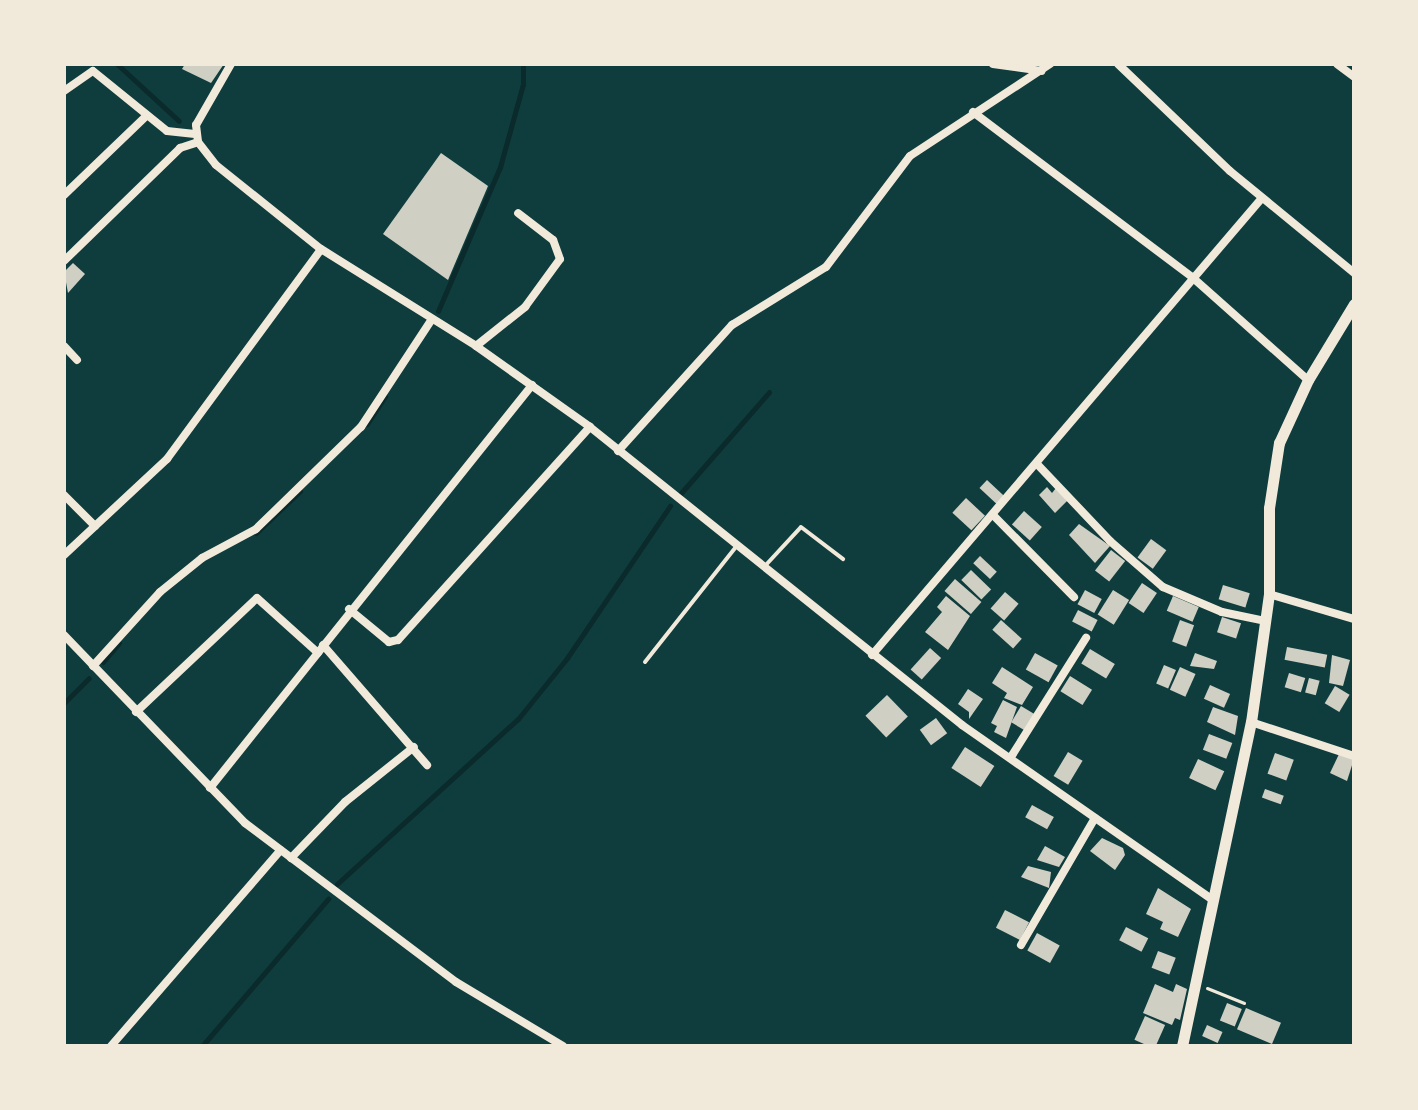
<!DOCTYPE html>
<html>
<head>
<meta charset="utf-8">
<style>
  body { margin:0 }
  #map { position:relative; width:1418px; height:1110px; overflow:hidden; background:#0f3d3e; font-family:Overpass,sans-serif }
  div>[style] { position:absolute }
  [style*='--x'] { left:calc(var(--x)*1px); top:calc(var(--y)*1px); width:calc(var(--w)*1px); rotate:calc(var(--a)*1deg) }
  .stream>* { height:5px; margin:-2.5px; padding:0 2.5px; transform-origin:2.5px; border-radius:2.5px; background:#0a2a2b }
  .building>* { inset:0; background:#cfcfc3; transform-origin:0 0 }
  .path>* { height:3px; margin:-1.5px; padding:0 1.5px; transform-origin:1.5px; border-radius:1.5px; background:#f1e9da }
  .service>* { height:4px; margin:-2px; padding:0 2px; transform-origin:2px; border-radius:2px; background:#f1e9da }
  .minor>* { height:8px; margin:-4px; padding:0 4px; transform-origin:4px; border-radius:4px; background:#f1e9da }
  .tertiary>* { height:11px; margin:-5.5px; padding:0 5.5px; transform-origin:5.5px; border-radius:5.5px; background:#f1e9da }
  span { translate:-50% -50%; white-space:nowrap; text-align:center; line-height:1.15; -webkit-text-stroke:6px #f1e9da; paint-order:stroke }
  .frame { position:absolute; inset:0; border:66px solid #f1e9da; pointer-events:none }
</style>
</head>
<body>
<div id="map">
  <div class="stream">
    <i style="--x:117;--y:64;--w:84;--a:42.6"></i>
    <i style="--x:438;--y:311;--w:157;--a:-66.7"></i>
    <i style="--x:500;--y:167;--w:86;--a:-74.5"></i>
    <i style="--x:523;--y:84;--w:20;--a:-90"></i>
    <i style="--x:367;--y:424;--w:33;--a:-57"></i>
    <i style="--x:681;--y:493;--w:134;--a:-48.9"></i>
    <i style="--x:256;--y:533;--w:61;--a:-43.7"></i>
    <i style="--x:103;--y:662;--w:25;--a:-50"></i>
    <i style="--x:64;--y:703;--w:35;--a:-45"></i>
    <i style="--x:337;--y:884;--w:245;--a:-42.4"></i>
    <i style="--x:518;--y:719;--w:78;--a:-51.2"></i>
    <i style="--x:567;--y:658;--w:184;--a:-55.9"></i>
    <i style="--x:202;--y:1046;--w:194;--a:-49.4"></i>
  </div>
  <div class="building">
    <i style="clip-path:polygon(185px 64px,224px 64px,211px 83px,182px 69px)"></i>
    <i style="clip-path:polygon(441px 153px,488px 186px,448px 280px,383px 234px)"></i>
    <i style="clip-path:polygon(73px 263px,85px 274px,68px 293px,64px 272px)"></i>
    <i style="left:987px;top:480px;width:26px;height:11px;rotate:43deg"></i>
    <i style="clip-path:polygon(1047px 487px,1052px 493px,1056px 488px,1068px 500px,1055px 513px,1039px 495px)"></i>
    <i style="left:966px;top:498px;width:26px;height:20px;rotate:43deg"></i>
    <i style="left:1024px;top:511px;width:24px;height:18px;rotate:42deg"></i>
    <i style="clip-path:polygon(1079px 524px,1110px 546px,1095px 563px,1069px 535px)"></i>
    <i style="left:1151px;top:539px;width:19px;height:23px;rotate:36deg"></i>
    <i style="left:1111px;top:550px;width:18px;height:26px;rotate:38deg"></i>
    <i style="left:980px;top:556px;width:23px;height:10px;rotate:43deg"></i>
    <i style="left:971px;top:570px;width:28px;height:14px;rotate:44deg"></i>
    <i style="left:955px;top:579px;width:35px;height:16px;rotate:41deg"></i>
    <i style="left:1142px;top:583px;width:18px;height:24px;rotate:34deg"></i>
    <i style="left:1223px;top:585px;width:28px;height:15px;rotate:17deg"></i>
    <i style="left:1085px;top:590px;width:19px;height:16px;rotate:28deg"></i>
    <i style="left:1113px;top:590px;width:19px;height:29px;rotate:32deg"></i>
    <i style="left:1005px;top:592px;width:18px;height:22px;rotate:41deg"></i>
    <i style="clip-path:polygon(946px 596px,970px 616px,948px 650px,925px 632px,942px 612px,937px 607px)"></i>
    <i style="left:1173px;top:596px;width:28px;height:16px;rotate:23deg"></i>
    <i style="left:1078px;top:610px;width:22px;height:13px;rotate:27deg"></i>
    <i style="left:1222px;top:617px;width:20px;height:16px;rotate:18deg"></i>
    <i style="left:1001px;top:620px;width:28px;height:13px;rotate:42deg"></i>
    <i style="left:1180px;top:620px;width:15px;height:23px;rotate:20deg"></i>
    <i style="left:1287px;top:647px;width:41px;height:13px;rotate:11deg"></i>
    <i style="left:930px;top:648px;width:15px;height:29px;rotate:42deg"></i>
    <i style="left:1090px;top:649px;width:29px;height:17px;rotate:31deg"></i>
    <i style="left:1035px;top:653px;width:26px;height:19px;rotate:29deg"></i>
    <i style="clip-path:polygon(1195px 653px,1217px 661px,1214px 669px,1190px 666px)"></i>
    <i style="clip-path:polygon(1332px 655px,1350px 660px,1343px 686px,1329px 683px)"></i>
    <i style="left:1164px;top:665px;width:13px;height:20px;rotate:23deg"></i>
    <i style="clip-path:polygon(1002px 667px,1033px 687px,1022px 705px,1004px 698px,1007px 693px,992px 683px)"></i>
    <i style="left:1180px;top:667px;width:17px;height:25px;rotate:24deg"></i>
    <i style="left:1289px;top:673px;width:17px;height:15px;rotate:17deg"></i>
    <i style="left:1070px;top:676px;width:26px;height:18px;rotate:32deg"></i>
    <i style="left:1309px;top:678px;width:11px;height:15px;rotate:15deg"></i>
    <i style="left:1210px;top:685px;width:22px;height:15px;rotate:24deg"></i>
    <i style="left:1335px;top:686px;width:17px;height:20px;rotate:31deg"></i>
    <i style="clip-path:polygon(968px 689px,983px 699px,969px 719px,969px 712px,958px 704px)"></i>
    <i style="left:887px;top:695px;width:30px;height:30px;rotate:46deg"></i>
    <i style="clip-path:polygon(1003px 700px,1017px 707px,1006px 738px,994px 732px,997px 726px,991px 723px)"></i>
    <i style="left:1021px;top:706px;width:17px;height:19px;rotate:31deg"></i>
    <i style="clip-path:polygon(1213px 707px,1238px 716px,1235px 735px,1207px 722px)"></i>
    <i style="left:936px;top:718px;width:19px;height:20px;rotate:54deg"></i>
    <i style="left:1209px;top:734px;width:25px;height:17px;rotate:21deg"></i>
    <i style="left:965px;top:747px;width:35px;height:25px;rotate:33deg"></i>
    <i style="left:1068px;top:752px;width:17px;height:28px;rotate:31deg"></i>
    <i style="clip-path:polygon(1340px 752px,1354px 759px,1347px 781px,1330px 773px)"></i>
    <i style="left:1275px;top:753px;width:20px;height:22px;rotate:20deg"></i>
    <i style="left:1198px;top:759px;width:29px;height:21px;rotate:25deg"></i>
    <i style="left:1265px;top:789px;width:20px;height:9px;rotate:20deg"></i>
    <i style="left:1032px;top:805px;width:25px;height:14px;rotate:29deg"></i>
    <i style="clip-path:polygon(1102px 838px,1123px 848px,1125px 855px,1115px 870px,1090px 851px)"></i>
    <i style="clip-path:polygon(1045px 846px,1065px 857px,1059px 867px,1037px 860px)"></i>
    <i style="clip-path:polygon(1028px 866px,1051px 872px,1049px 888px,1021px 877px)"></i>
    <i style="clip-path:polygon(1158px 888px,1191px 909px,1178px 937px,1160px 929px,1163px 922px,1146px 914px)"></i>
    <i style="left:1005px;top:910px;width:27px;height:20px;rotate:27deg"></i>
    <i style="left:1126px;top:927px;width:25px;height:15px;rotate:27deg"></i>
    <i style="left:1037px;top:933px;width:26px;height:20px;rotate:29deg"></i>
    <i style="left:1158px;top:951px;width:19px;height:18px;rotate:21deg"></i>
    <i style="clip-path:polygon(1155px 984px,1173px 992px,1176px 984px,1187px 989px,1180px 1020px,1175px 1018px,1172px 1025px,1143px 1013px)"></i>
    <i style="left:1227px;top:1003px;width:16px;height:19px;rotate:22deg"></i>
    <i style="left:1246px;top:1008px;width:38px;height:23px;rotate:23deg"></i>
    <i style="left:1145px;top:1016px;width:22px;height:26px;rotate:24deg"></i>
    <i style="left:1207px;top:1025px;width:17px;height:12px;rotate:24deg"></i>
  </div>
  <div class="path">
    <i style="--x:1207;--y:988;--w:40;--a:22"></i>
  </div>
  <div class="service">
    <i style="--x:764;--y:567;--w:54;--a:-47.2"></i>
    <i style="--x:801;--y:527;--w:53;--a:37.3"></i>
    <i style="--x:645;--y:662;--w:145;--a:-51.7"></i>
  </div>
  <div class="minor">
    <i style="--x:231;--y:64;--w:70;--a:119.8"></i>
    <i style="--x:196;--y:125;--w:17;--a:83"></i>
    <i style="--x:198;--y:142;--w:29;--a:52"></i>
    <i style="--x:216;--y:165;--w:134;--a:38.7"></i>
    <i style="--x:321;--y:249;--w:183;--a:32"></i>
    <i style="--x:476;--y:346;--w:140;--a:35.4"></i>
    <i style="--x:590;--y:427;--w:477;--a:38.7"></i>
    <i style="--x:962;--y:725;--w:307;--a:34.9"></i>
    <i style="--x:993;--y:64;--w:49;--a:8.1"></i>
    <i style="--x:1118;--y:64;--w:155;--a:43.7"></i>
    <i style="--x:1230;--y:171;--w:161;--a:39.4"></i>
    <i style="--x:1337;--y:64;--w:21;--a:37"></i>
    <i style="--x:64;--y:91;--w:35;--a:-35"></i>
    <i style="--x:93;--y:71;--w:95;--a:39"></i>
    <i style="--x:167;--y:131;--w:28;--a:6"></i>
    <i style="--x:973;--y:112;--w:274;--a:37"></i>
    <i style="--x:1192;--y:277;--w:155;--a:41.6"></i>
    <i style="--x:64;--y:195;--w:115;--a:-43.9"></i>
    <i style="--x:64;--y:261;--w:162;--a:-44.2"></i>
    <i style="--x:180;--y:148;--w:19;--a:-18"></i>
    <i style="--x:64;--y:346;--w:19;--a:47"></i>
    <i style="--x:476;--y:346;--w:63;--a:-38.5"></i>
    <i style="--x:525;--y:307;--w:59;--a:-53.9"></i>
    <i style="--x:560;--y:259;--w:20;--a:-110"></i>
    <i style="--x:553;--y:240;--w:44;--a:-142.4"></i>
    <i style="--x:618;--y:451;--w:170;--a:-47.9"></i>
    <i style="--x:732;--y:325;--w:110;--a:-31.7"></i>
    <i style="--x:826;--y:267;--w:139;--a:-52.9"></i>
    <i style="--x:910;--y:156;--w:168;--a:-33.3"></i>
    <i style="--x:1038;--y:465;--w:105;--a:46.5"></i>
    <i style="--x:1110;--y:541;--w:70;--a:41"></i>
    <i style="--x:1163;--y:587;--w:64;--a:23"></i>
    <i style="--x:1222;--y:612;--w:45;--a:11.6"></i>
    <i style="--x:64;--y:495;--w:44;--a:45"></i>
    <i style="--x:994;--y:516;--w:114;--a:45.4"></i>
    <i style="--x:64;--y:555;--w:141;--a:-43"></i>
    <i style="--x:167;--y:459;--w:260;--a:-53.7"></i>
    <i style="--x:1269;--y:594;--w:89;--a:16.4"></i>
    <i style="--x:349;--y:609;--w:52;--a:39.5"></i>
    <i style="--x:389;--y:642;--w:9;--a:-13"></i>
    <i style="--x:398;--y:640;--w:287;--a:-48"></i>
    <i style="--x:64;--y:635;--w:261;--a:46.1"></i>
    <i style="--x:245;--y:823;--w:264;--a:37"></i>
    <i style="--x:456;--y:982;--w:125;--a:30.9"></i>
    <i style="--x:323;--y:645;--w:159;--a:49.1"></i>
    <i style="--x:872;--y:655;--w:599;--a:-49.53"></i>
    <i style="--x:93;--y:666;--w:100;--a:-47.8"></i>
    <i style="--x:160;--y:592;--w:54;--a:-39"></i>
    <i style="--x:202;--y:558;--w:61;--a:-28.2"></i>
    <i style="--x:256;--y:529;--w:146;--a:-44.2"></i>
    <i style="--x:361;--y:427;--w:129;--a:-56.7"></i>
    <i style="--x:136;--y:712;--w:166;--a:-43.3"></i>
    <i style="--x:257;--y:598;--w:82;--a:42"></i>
    <i style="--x:1251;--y:722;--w:108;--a:18.3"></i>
    <i style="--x:1011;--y:757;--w:141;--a:-57.8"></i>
    <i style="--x:210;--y:788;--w:516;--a:-51.37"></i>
    <i style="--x:291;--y:858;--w:78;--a:-46"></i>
    <i style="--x:345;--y:802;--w:88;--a:-38.6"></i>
    <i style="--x:1021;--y:945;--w:147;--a:-59.8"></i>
    <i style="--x:111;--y:1046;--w:259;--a:-49.1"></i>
  </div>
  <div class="tertiary">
    <i style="--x:1182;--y:1046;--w:331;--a:-78"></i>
    <i style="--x:1251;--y:722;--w:129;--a:-82"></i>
    <i style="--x:1269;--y:594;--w:86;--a:-90"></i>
    <i style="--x:1269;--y:508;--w:66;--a:-81.3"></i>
    <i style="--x:1279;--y:443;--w:69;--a:-65.3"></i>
    <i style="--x:1308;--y:380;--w:89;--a:-58.8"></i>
  </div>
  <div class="frame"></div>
</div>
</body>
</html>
